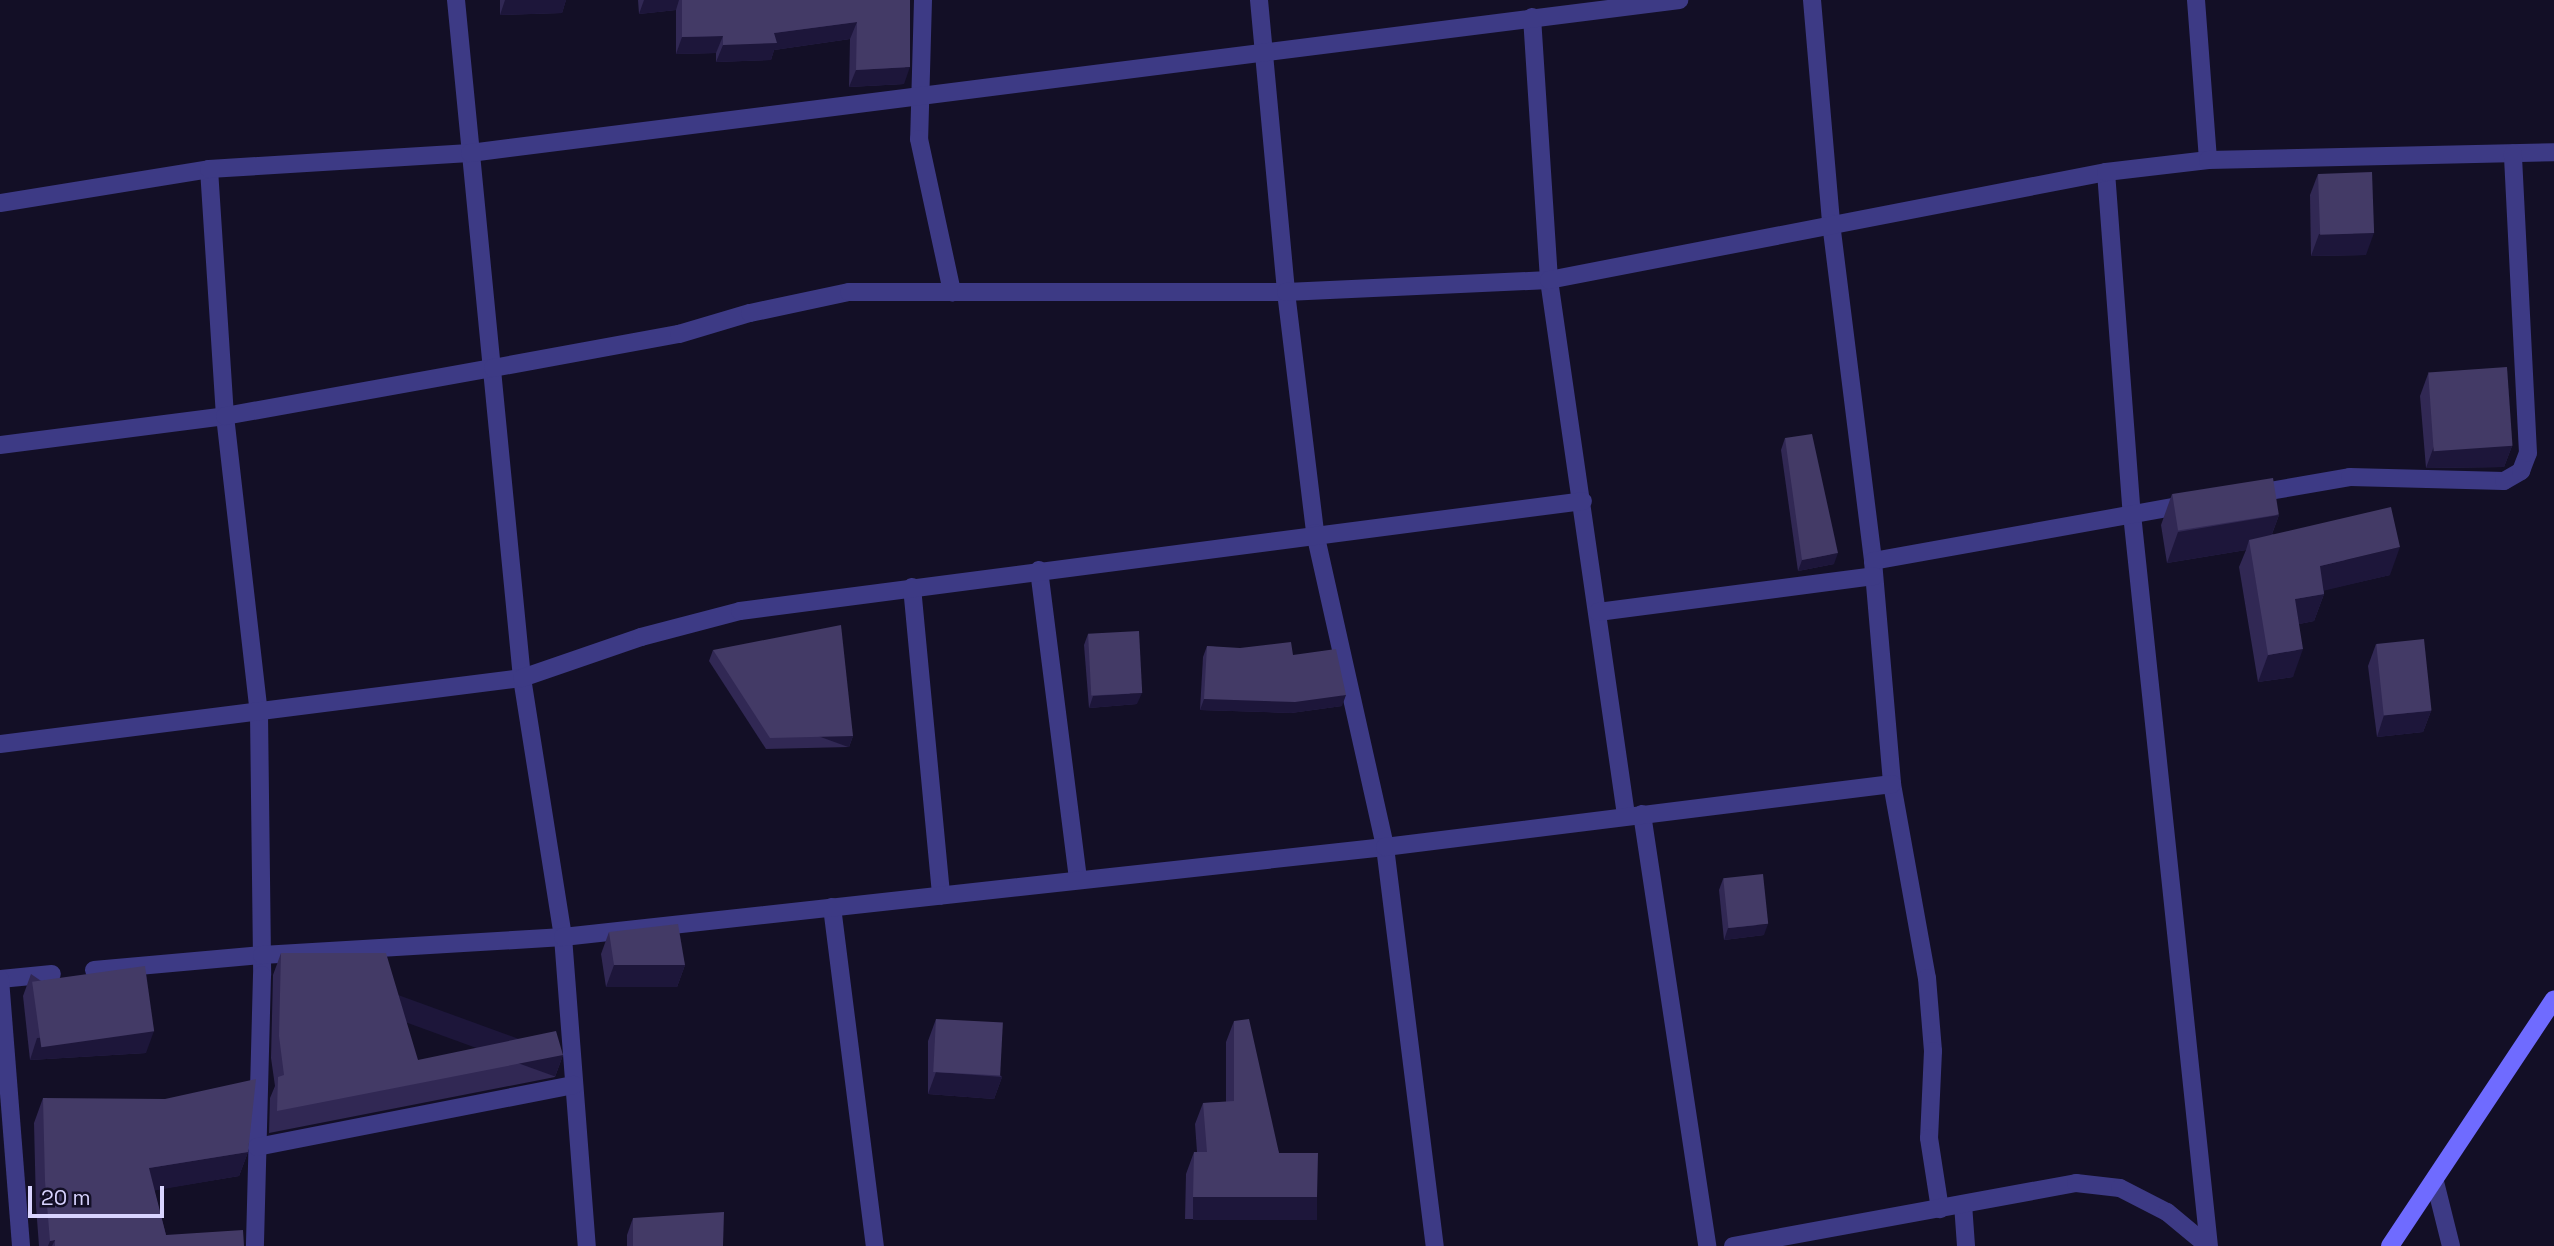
<!DOCTYPE html>
<html>
<head>
<meta charset="utf-8">
<style>
  body { margin:0 }
  #map { position:relative; width:2554px; height:1246px; overflow:hidden; background:#130f26; font-family:"Space Grotesk",sans-serif }
  div>[style] { position:absolute }
  [style*='--x'] { left:calc(var(--x)*1px); top:calc(var(--y)*1px); width:calc(var(--w)*1px); rotate:calc(var(--a)*1deg) }
  .minor>* { height:18px; margin:-9px; padding:0 9px; transform-origin:9px; border-radius:9px; background:#3d3a85 }
  .secondary>* { height:18px; margin:-9px; padding:0 9px; transform-origin:9px; border-radius:9px; background:#6f6bff }
  .wall>* { inset:0; background:#312854 }
  .shaded-wall>* { inset:0; background:#1d163a; transform-origin:0 0 }
  .building>* { inset:0; background:#433a66; transform-origin:0 0 }
  span { translate:-50% -50%; white-space:nowrap; text-align:center; line-height:1.15; -webkit-text-stroke:6px #130f26; paint-order:stroke }
  .scale { position:absolute; left:28px; top:1186px; width:136px; height:32px; box-sizing:border-box; border:4px solid #d9d4ff; border-top:0; padding-left:9px; font-size:21px; line-height:24px; white-space:nowrap; color:#d9d4ff; -webkit-text-stroke:5px #130f26; paint-order:stroke }
</style>
</head>
<body>
<div id="map">
  <div class="minor">
    <i style="--x:456;--y:0;--w:681;--a:84.44"></i>
    <i style="--x:522;--y:678;--w:262;--a:81"></i>
    <i style="--x:563;--y:937;--w:310;--a:85.6"></i>
    <i style="--x:923;--y:0;--w:139;--a:91.6"></i>
    <i style="--x:919;--y:139;--w:157;--a:77.8"></i>
    <i style="--x:1259;--y:0;--w:293;--a:84.7"></i>
    <i style="--x:1286;--y:292;--w:243;--a:83.1"></i>
    <i style="--x:1315;--y:533;--w:322;--a:77.4"></i>
    <i style="--x:1385;--y:847;--w:402;--a:82.9"></i>
    <i style="--x:1812;--y:0;--w:224;--a:85.1"></i>
    <i style="--x:1831;--y:223;--w:341;--a:82.9"></i>
    <i style="--x:1873;--y:561;--w:224;--a:85.1"></i>
    <i style="--x:1892;--y:784;--w:197;--a:79.8"></i>
    <i style="--x:1927;--y:978;--w:73;--a:85.3"></i>
    <i style="--x:1933;--y:1051;--w:87;--a:92.6"></i>
    <i style="--x:1929;--y:1138;--w:72;--a:81.2"></i>
    <i style="--x:2196;--y:0;--w:160;--a:85.7"></i>
    <i style="--x:1532;--y:17;--w:264;--a:86.3"></i>
    <i style="--x:1549;--y:280;--w:541;--a:81.81"></i>
    <i style="--x:209;--y:169;--w:248;--a:86.3"></i>
    <i style="--x:225;--y:416;--w:300;--a:83.5"></i>
    <i style="--x:259;--y:714;--w:261;--a:89.3"></i>
    <i style="--x:262;--y:975;--w:271;--a:91.5"></i>
    <i style="--x:2106;--y:172;--w:343;--a:85.7"></i>
    <i style="--x:2132;--y:514;--w:736;--a:84"></i>
    <i style="--x:0;--y:203;--w:212;--a:-9.2"></i>
    <i style="--x:209;--y:169;--w:261;--a:-3.5"></i>
    <i style="--x:470;--y:153;--w:1219;--a:-7.21"></i>
    <i style="--x:0;--y:445;--w:227;--a:-7.3"></i>
    <i style="--x:225;--y:416;--w:272;--a:-10.2"></i>
    <i style="--x:493;--y:368;--w:189;--a:-10.4"></i>
    <i style="--x:679;--y:334;--w:74;--a:-16.5"></i>
    <i style="--x:750;--y:313;--w:101;--a:-12"></i>
    <i style="--x:849;--y:292;--w:437;--a:0"></i>
    <i style="--x:1286;--y:292;--w:263;--a:-2.6"></i>
    <i style="--x:1549;--y:280;--w:567;--a:-10.97"></i>
    <i style="--x:2106;--y:172;--w:103;--a:-6.7"></i>
    <i style="--x:2208;--y:160;--w:346;--a:-1.3"></i>
    <i style="--x:2252;--y:494;--w:99;--a:-9.8"></i>
    <i style="--x:2350;--y:477;--w:154;--a:1.5"></i>
    <i style="--x:2504;--y:481;--w:20;--a:-30"></i>
    <i style="--x:2521;--y:471;--w:19;--a:-69"></i>
    <i style="--x:2528;--y:453;--w:300;--a:-92.9"></i>
    <i style="--x:1873;--y:561;--w:322;--a:-10.2"></i>
    <i style="--x:1039;--y:570;--w:312;--a:82.8"></i>
    <i style="--x:912;--y:587;--w:310;--a:84.6"></i>
    <i style="--x:1598;--y:612;--w:278;--a:-7.4"></i>
    <i style="--x:0;--y:744;--w:526;--a:-7.21"></i>
    <i style="--x:522;--y:678;--w:126;--a:-19"></i>
    <i style="--x:641;--y:637;--w:102;--a:-14.7"></i>
    <i style="--x:740;--y:611;--w:850;--a:-7.43"></i>
    <i style="--x:1642;--y:814;--w:437;--a:81.4"></i>
    <i style="--x:832;--y:907;--w:342;--a:82.8"></i>
    <i style="--x:94;--y:970;--w:169;--a:-5.1"></i>
    <i style="--x:262;--y:955;--w:302;--a:-3.4"></i>
    <i style="--x:563;--y:937;--w:827;--a:-6.25"></i>
    <i style="--x:1385;--y:847;--w:511;--a:-7.08"></i>
    <i style="--x:0;--y:979;--w:52;--a:-5.5"></i>
    <i style="--x:0;--y:979;--w:268;--a:85.5"></i>
    <i style="--x:257;--y:1147;--w:323;--a:-11.1"></i>
    <i style="--x:2435;--y:1182;--w:66;--a:76"></i>
    <i style="--x:1963;--y:1204;--w:42;--a:85.9"></i>
    <i style="--x:1733;--y:1246;--w:349;--a:-10.4"></i>
    <i style="--x:2076;--y:1183;--w:44;--a:6.5"></i>
    <i style="--x:2120;--y:1188;--w:53;--a:27.1"></i>
    <i style="--x:2167;--y:1212;--w:53;--a:39.7"></i>
  </div>
  <div class="secondary">
    <i style="--x:2390;--y:1246;--w:296;--a:-56.4"></i>
  </div>
  <div class="wall">
    <i style="clip-path:polygon(500px 0,566px 0,562px 13px,500px 15px)"></i>
    <i style="clip-path:polygon(638px 0,910px 0,904px 84px,849px 87px,850px 39px,774px 50px,771px 60px,716px 62px,716px 53px,676px 54px,676px 10px,639px 14px)"></i>
    <i style="clip-path:polygon(2318px 174px,2366px 255px,2311px 256px,2310px 195px)"></i>
    <i style="clip-path:polygon(2428px 374px,2512px 446px,2504px 467px,2426px 468px,2420px 396px)"></i>
    <i style="clip-path:polygon(1785px 438px,1834px 564px,1798px 571px,1781px 450px)"></i>
    <i style="clip-path:polygon(2172px 494px,2279px 515px,2272px 534px,2390px 575px,2324px 590px,2324px 594px,2314px 621px,2299px 624px,2293px 677px,2258px 682px,2239px 567px,2246px 550px,2167px 563px,2161px 525px)"></i>
    <i style="clip-path:polygon(1088px 634px,1137px 704px,1089px 708px,1084px 645px)"></i>
    <i style="clip-path:polygon(2376px 644px,2431px 711px,2423px 732px,2377px 737px,2368px 666px)"></i>
    <i style="clip-path:polygon(1207px 646px,1293px 655px,1342px 706px,1291px 713px,1200px 710px,1203px 657px)"></i>
    <i style="clip-path:polygon(713px 650px,853px 736px,849px 747px,766px 749px,709px 661px)"></i>
    <i style="clip-path:polygon(1723px 879px,1764px 935px,1724px 940px,1719px 890px)"></i>
    <i style="clip-path:polygon(609px 932px,685px 965px,677px 987px,606px 987px,601px 954px)"></i>
    <i style="clip-path:polygon(281px 953px,418px 1060px,563px 1055px,555px 1077px,269px 1133px,270px 1098px,275px 1086px,271px 1058px,273px 975px)"></i>
    <i style="clip-path:polygon(31px 974px,146px 1053px,30px 1060px,23px 996px)"></i>
    <i style="clip-path:polygon(936px 1019px,1002px 1077px,994px 1099px,928px 1094px,928px 1041px)"></i>
    <i style="clip-path:polygon(1234px 1021px,1279px 1153px,1309px 1219px,1185px 1219px,1186px 1174px,1194px 1152px,1197px 1152px,1195px 1124px,1203px 1103px,1226px 1102px,1226px 1042px)"></i>
    <i style="clip-path:polygon(43px 1098px,248px 1152px,239px 1176px,154px 1190px,166px 1235px,244px 1246px,39px 1246px,36px 1206px,34px 1123px)"></i>
    <i style="clip-path:polygon(633px 1218px,723px 1246px,627px 1246px,627px 1235px)"></i>
  </div>
  <div class="shaded-wall">
    <i style="clip-path:polygon(505px 0,566px 0,562px 13px,500px 15px)"></i>
    <i style="clip-path:polygon(644px 0,679px 0,676px 10px,639px 14px)"></i>
    <i style="clip-path:polygon(857px 22px,850px 39px,774px 50px,771px 60px,716px 62px,723px 45px,774px 33px)"></i>
    <i style="clip-path:polygon(723px 36px,716px 53px,676px 54px,682px 37px)"></i>
    <i style="clip-path:polygon(910px 67px,904px 84px,849px 87px,856px 70px)"></i>
    <i style="clip-path:polygon(2374px 233px,2366px 255px,2311px 256px,2319px 234px)"></i>
    <i style="clip-path:polygon(2434px 446px,2512px 446px,2504px 467px,2426px 468px)"></i>
    <i style="clip-path:polygon(2279px 515px,2267px 547px,2249px 540px,2246px 550px,2167px 563px,2178px 532px)"></i>
    <i style="clip-path:polygon(2400px 547px,2390px 575px,2310px 594px,2320px 566px)"></i>
    <i style="clip-path:polygon(1838px 553px,1834px 564px,1798px 571px,1802px 560px)"></i>
    <i style="clip-path:polygon(2324px 594px,2314px 621px,2285px 627px,2295px 599px)"></i>
    <i style="clip-path:polygon(2303px 649px,2293px 677px,2258px 682px,2268px 655px)"></i>
    <i style="clip-path:polygon(1142px 693px,1137px 704px,1089px 708px,1093px 696px)"></i>
    <i style="clip-path:polygon(1346px 695px,1342px 706px,1291px 713px,1200px 710px,1204px 699px)"></i>
    <i style="clip-path:polygon(2431px 711px,2423px 732px,2377px 737px,2384px 715px)"></i>
    <i style="left:853px;top:736px;width:12px;height:83px;rotate:110deg"></i>
    <i style="clip-path:polygon(1768px 924px,1764px 935px,1724px 940px,1728px 928px)"></i>
    <i style="clip-path:polygon(614px 965px,685px 965px,677px 987px,606px 987px)"></i>
    <i style="clip-path:polygon(154px 1031px,146px 1053px,30px 1060px,37px 1038px)"></i>
    <i style="left:563px;top:1055px;width:23px;height:291px;rotate:110deg"></i>
    <i style="clip-path:polygon(936px 1072px,1002px 1077px,994px 1099px,928px 1094px)"></i>
    <i style="clip-path:polygon(248px 1152px,239px 1176px,140px 1193px,149px 1168px)"></i>
    <i style="left:1193px;top:1197px;width:124px;height:23px"></i>
    <i style="clip-path:polygon(55px 1240px,52px 1246px,48px 1246px,50px 1241px)"></i>
  </div>
  <div class="building">
    <i style="clip-path:polygon(682px 0,910px 0,910px 67px,856px 70px,857px 22px,774px 33px,777px 43px,723px 45px,723px 36px,682px 37px)"></i>
    <i style="left:2372px;top:172px;width:61px;height:54px;rotate:88deg"></i>
    <i style="left:2507px;top:367px;width:79px;height:79px;rotate:86deg"></i>
    <i style="clip-path:polygon(1812px 434px,1838px 553px,1802px 560px,1785px 438px)"></i>
    <i style="left:2273px;top:478px;width:37px;height:102px;rotate:81deg"></i>
    <i style="clip-path:polygon(2391px 507px,2400px 547px,2320px 566px,2324px 594px,2295px 599px,2303px 649px,2268px 655px,2249px 540px)"></i>
    <i style="clip-path:polygon(841px 625px,853px 736px,770px 738px,713px 650px)"></i>
    <i style="left:1139px;top:631px;width:62px;height:51px;rotate:87deg"></i>
    <i style="left:2424px;top:639px;width:72px;height:48px;rotate:84deg"></i>
    <i style="clip-path:polygon(1291px 642px,1293px 655px,1336px 649px,1346px 695px,1295px 702px,1204px 699px,1207px 646px,1240px 648px)"></i>
    <i style="left:1763px;top:874px;width:50px;height:40px;rotate:84deg"></i>
    <i style="clip-path:polygon(678px 924px,685px 965px,614px 965px,609px 932px)"></i>
    <i style="clip-path:polygon(281px 953px,386px 953px,418px 1060px,556px 1031px,563px 1055px,277px 1111px,278px 1077px,284px 1075px,279px 1036px)"></i>
    <i style="left:145px;top:966px;width:66px;height:114px;rotate:82deg"></i>
    <i style="left:936px;top:1019px;width:67px;height:53px;rotate:3deg"></i>
    <i style="clip-path:polygon(1249px 1019px,1279px 1153px,1318px 1153px,1317px 1197px,1193px 1197px,1194px 1152px,1207px 1152px,1203px 1103px,1234px 1101px,1234px 1021px)"></i>
    <i style="clip-path:polygon(256px 1079px,248px 1152px,149px 1168px,166px 1235px,243px 1230px,244px 1246px,55px 1246px,55px 1240px,50px 1241px,45px 1181px,43px 1098px,165px 1099px)"></i>
    <i style="clip-path:polygon(724px 1212px,723px 1246px,633px 1246px,633px 1218px)"></i>
  </div>
  <div class="scale">20 m</div>
</div>
</body>
</html>
